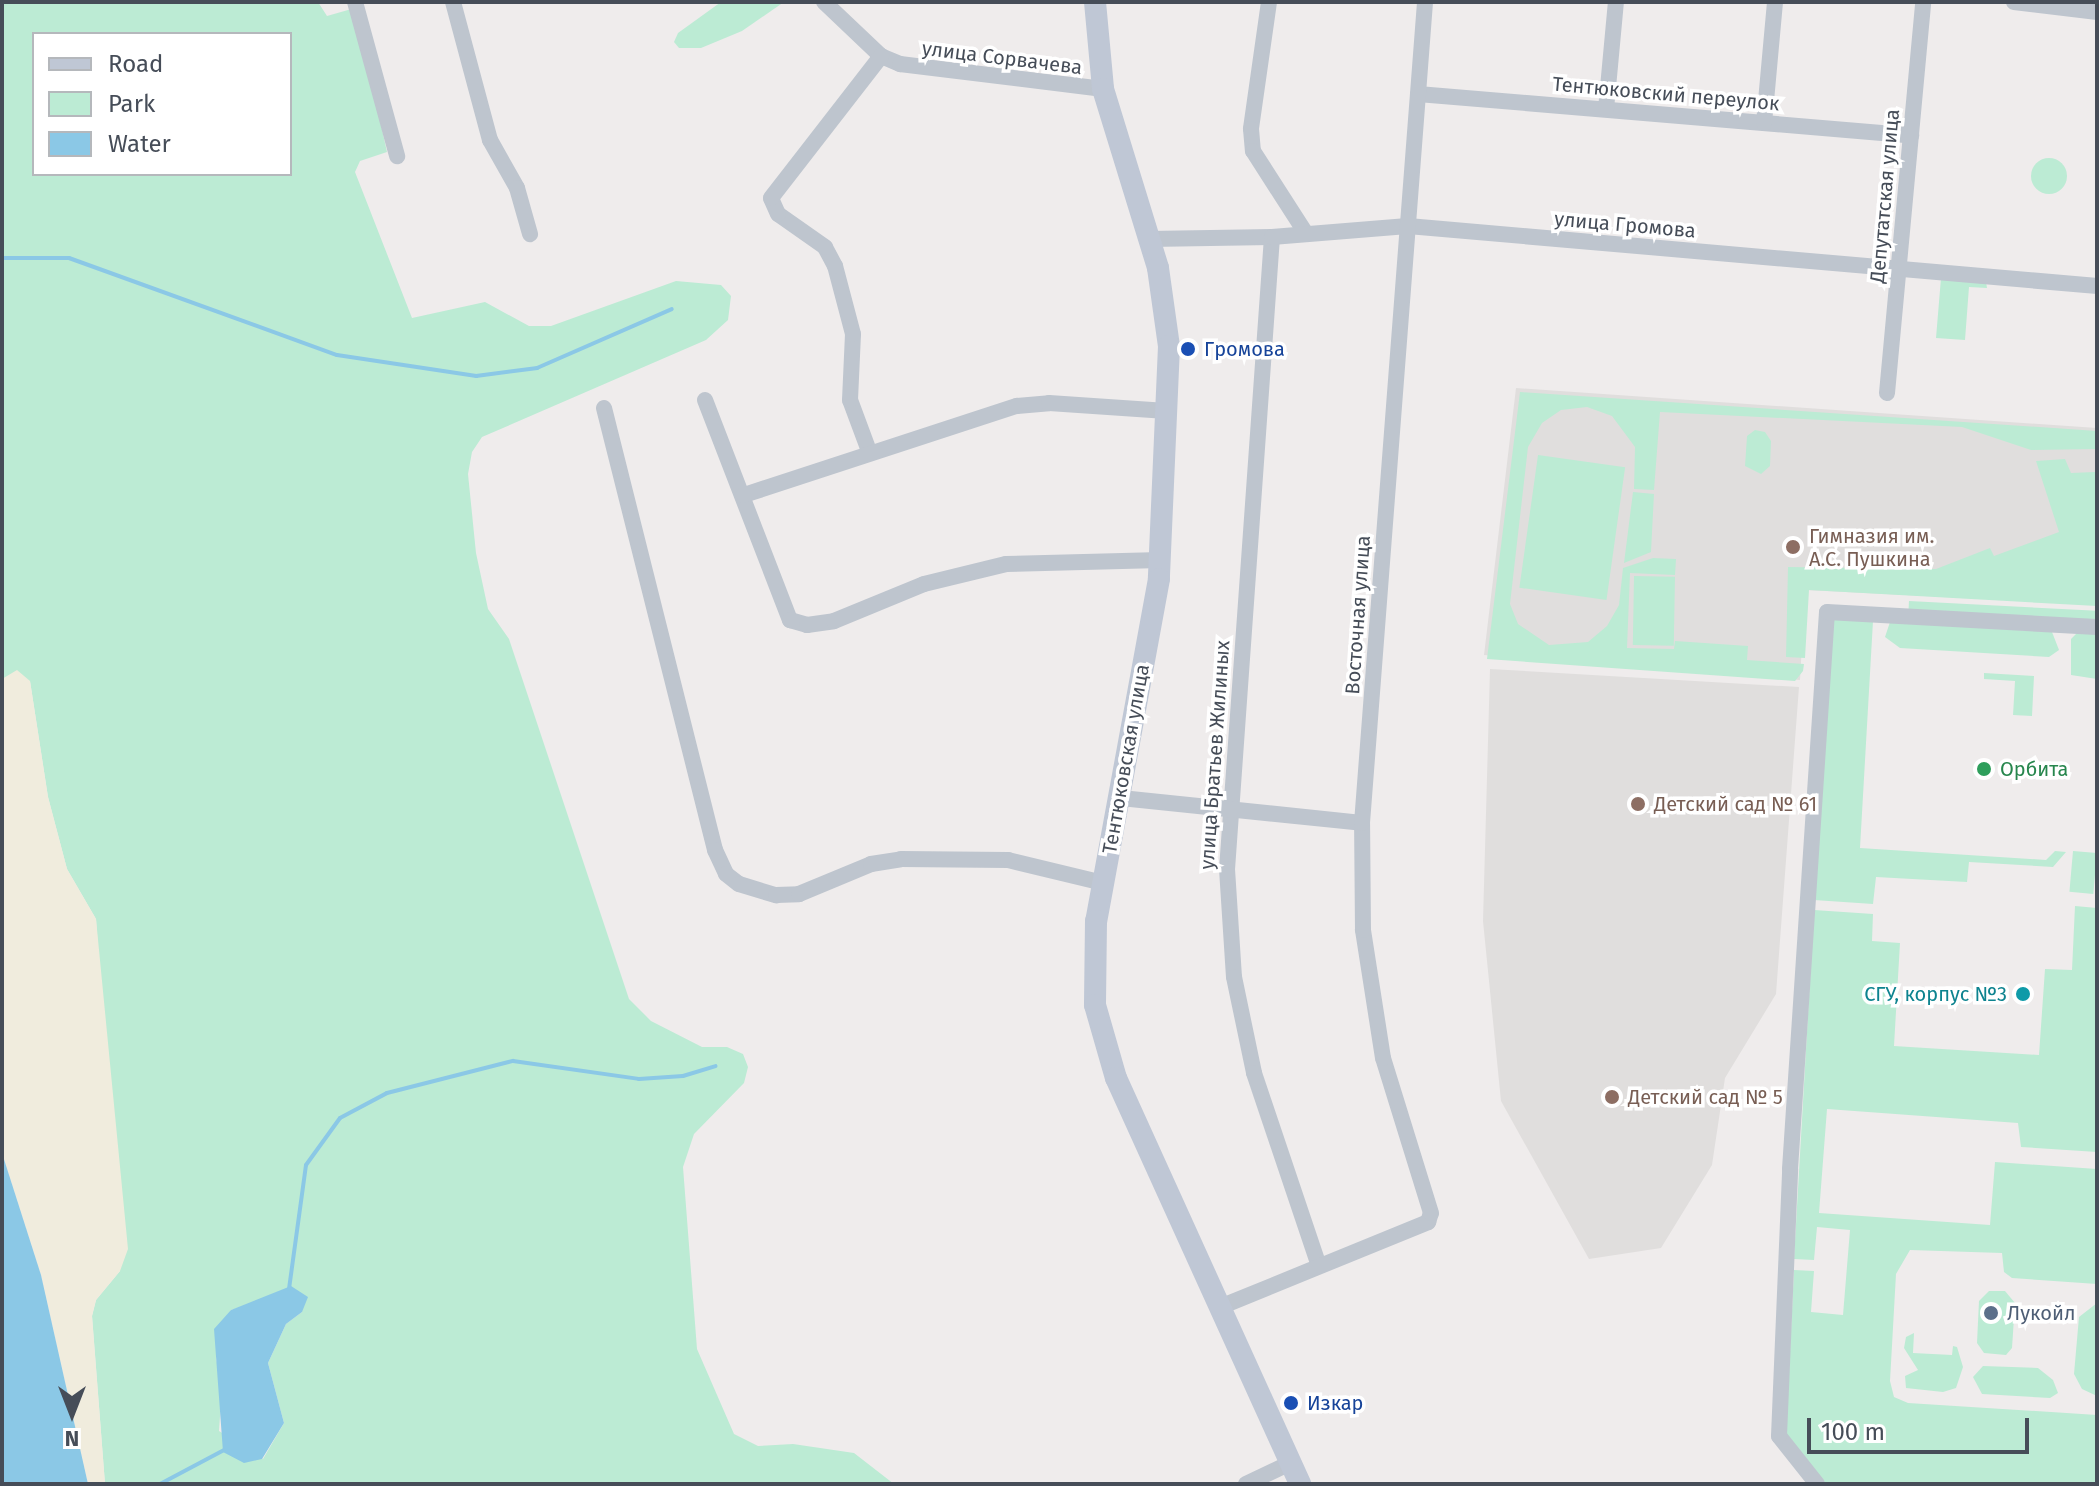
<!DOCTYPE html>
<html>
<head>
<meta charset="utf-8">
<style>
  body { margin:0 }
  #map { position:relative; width:2099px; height:1486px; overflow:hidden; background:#efecec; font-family:"Fira Sans",sans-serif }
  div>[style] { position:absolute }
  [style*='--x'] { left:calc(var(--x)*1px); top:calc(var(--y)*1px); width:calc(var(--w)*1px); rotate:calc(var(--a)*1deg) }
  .education>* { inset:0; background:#e0dedd }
  .green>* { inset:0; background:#bcebd4; transform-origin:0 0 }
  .round { border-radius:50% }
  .sand>* { inset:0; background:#f0ecdd }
  .water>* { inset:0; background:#8bc8e6 }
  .stream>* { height:4px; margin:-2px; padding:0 2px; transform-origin:2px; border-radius:2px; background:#8bc8e6 }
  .street>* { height:16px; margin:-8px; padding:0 8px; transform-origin:8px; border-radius:8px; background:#bec5ce }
  .secondary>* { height:22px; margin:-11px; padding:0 11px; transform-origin:11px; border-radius:11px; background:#bfc7d5 }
  .dots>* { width:22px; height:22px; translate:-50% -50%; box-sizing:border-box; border:4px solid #fff; border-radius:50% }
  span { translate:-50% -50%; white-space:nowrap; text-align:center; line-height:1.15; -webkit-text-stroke:7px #fff; paint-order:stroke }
  .street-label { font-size:20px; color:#464d58 }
  .transit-label { font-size:20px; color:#164399 }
  .left { translate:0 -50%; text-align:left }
  .education-label { font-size:20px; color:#785e54 }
  .leisure-label { font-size:20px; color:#27864d }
  .culture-label { font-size:20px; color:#0d838f }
  .right { translate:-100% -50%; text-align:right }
  .service-label { font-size:20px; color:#4e5e75 }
  .frame { position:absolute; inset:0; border:4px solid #464d58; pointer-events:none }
  .legend { position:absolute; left:32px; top:32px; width:260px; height:144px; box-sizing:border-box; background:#fff; border:2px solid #b5b8bc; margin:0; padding:10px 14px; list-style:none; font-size:24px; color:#464d58 }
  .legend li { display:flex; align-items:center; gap:16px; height:40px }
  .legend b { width:40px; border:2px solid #b5b8bc }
  .north { position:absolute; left:32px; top:1374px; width:80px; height:80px; -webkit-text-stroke:6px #fff; paint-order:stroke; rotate:180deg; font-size:22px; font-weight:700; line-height:32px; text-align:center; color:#464d58 }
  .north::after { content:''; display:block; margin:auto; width:28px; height:36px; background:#464d58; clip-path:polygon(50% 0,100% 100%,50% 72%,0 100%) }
  .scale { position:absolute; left:1807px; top:1418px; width:222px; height:36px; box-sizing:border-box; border:4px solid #464d58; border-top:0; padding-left:10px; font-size:24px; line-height:28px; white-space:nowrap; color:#464d58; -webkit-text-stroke:6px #fff; paint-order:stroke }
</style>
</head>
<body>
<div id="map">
  <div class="education">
    <i style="clip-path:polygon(1516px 388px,2097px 428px,2097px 516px,1987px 599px,1805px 590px,1800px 680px,1484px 655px)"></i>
    <i style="clip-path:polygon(1490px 669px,1799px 687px,1776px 994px,1725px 1078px,1712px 1165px,1661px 1248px,1589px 1259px,1501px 1101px,1483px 921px)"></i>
  </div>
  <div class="green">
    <i style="clip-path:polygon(evenodd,2px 2px,318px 2px,327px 16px,355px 8px,387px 152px,360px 161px,355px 172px,412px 318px,485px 302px,529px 326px,551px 326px,676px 281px,721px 285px,731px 296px,728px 320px,706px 340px,482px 437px,472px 452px,468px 474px,476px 553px,488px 609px,509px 639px,629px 999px,651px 1021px,702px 1047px,727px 1047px,743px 1054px,748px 1067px,744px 1083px,694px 1134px,683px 1167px,697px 1349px,734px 1434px,758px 1446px,793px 1444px,854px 1453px,894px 1484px,105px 1484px,92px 1316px,96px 1300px,120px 1271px,96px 919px,67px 869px,48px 797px,30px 681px,2px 679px,2px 2px,34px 34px,290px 34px,290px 174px,34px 174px,34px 34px,2px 2px,249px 1305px,302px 1312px,286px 1324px,268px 1363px,284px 1423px,263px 1459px,219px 1431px,222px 1387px,216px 1358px,231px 1310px,249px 1305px)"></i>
    <i style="clip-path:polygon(721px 2px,784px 2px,742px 31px,701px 48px,679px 48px,674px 42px,678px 33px)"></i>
    <i class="round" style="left:2031px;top:158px;width:36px;height:36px"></i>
    <i style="clip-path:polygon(1941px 278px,1986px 282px,1987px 288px,1969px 287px,1965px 340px,1936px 338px)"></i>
    <i style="clip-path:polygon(1520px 392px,2097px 431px,2097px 449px,2031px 450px,1962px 427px,1660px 412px,1654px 490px,1634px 489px,1635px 447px,1612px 416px,1587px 407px,1561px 410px,1542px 423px,1528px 447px,1510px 604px,1518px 624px,1549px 645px,1588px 642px,1607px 626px,1619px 605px,1623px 568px,1653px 558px,1676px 559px,1675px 575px,1630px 573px,1627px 648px,1674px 649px,1675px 641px,1748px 646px,1747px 660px,1804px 664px,1803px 671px,1795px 681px,1487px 659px)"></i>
    <i style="clip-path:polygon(1755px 430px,1765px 432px,1771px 441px,1770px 466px,1761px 474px,1745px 466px,1747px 436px)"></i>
    <i style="left:1538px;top:455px;width:88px;height:134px;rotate:8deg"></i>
    <i style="clip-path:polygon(2065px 459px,2071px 473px,2095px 472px,2097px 460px,2097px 606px,1809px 590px,1805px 658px,1786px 657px,1788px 567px,1936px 569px,1990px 548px,1994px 556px,2059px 532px,2036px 461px)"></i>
    <i style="clip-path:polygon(1633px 492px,1654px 494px,1651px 552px,1624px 563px)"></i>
    <i style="left:1634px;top:576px;width:41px;height:69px;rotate:1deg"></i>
    <i style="left:1909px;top:601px;width:188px;height:12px;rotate:3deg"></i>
    <i style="clip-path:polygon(1833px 619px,1873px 621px,1860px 848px,2046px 860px,2055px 851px,2066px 852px,2053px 867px,1969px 862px,1967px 882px,1876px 877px,1873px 904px,1814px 900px)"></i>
    <i style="clip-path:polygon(1890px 622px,2052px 632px,2059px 650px,2049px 657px,1900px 648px,1885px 637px)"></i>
    <i style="clip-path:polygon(2077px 633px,2097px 633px,2097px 679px,2071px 675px,2071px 639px)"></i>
    <i style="clip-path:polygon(1984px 673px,2034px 676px,2032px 716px,2013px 715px,2015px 681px,1984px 679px)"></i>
    <i style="left:2073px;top:851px;width:24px;height:41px;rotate:5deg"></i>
    <i style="clip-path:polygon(2075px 906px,2097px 908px,2097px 1152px,2021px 1147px,2018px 1123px,1827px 1109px,1819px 1213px,1990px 1225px,1995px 1162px,2097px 1169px,2097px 1284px,2012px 1278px,2004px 1272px,2002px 1253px,1910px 1250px,1896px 1274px,1890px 1381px,1894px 1397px,1908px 1403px,2097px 1415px,2097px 1484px,1826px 1484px,1786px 1434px,1794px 1270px,1814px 1271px,1811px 1312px,1843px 1315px,1850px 1230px,1817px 1227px,1814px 1260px,1794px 1259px,1814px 910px,1873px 914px,1872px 941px,1900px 943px,1894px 1046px,2039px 1055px,2045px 969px,2072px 970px)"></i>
    <i style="clip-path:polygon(1989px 1291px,2005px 1291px,2015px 1303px,2012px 1348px,2006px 1355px,1984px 1353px,1977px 1343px,1979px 1301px)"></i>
    <i style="clip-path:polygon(2097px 1303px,2097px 1396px,2082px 1389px,2074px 1374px,2079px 1317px)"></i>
    <i style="clip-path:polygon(1914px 1333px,1913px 1353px,1952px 1355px,1953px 1346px,1957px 1347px,1963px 1367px,1956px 1388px,1943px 1392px,1906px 1388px,1905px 1376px,1918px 1370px,1904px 1348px,1906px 1337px)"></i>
    <i style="clip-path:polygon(1983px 1366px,2038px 1368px,2053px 1380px,2058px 1393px,2050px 1398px,1982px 1394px,1973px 1377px)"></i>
  </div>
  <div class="sand">
    <i style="clip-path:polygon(17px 670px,30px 681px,48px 797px,67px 869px,96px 919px,128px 1249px,120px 1271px,96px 1300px,92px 1316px,105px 1484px,88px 1484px,41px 1275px,2px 1153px,2px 679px)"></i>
  </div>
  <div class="water">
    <i style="clip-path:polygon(2px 1153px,41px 1275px,88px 1484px,2px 1484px)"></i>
    <i style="clip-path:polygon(291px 1286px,308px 1297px,302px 1312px,286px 1324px,268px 1363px,284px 1423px,262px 1459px,244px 1463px,223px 1452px,214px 1329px,231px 1310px)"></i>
  </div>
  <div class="stream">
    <i style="--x:2;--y:258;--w:67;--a:0"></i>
    <i style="--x:69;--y:258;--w:285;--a:19.9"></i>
    <i style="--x:337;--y:355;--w:141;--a:8.6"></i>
    <i style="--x:476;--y:376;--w:62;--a:-7.5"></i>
    <i style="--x:537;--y:368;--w:147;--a:-23.6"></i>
    <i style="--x:289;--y:1289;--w:125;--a:-82.2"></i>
    <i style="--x:306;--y:1165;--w:58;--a:-54.1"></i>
    <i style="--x:340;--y:1118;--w:53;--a:-28"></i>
    <i style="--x:387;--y:1093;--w:130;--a:-14.3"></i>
    <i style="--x:513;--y:1061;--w:127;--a:8.1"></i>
    <i style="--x:639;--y:1079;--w:44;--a:-3.9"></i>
    <i style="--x:683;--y:1076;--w:34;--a:-17"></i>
    <i style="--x:160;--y:1484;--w:72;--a:-28"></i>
  </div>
  <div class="street">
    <i style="--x:355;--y:2;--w:160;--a:74.7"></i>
    <i style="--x:453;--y:2;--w:143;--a:75"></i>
    <i style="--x:490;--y:140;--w:55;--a:60.6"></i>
    <i style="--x:517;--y:188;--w:48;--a:74.2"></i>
    <i style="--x:824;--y:2;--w:79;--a:43.5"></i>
    <i style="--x:881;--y:56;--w:21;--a:23"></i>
    <i style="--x:900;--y:64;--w:205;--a:7"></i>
    <i style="--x:1269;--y:2;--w:128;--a:98.1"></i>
    <i style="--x:1251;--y:129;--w:22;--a:85"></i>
    <i style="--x:1253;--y:151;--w:96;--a:57.3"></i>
    <i style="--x:2014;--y:2;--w:84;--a:6.9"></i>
    <i style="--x:1418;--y:94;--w:495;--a:4.8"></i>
    <i style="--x:1606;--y:109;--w:107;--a:-84.7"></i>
    <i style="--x:1764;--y:123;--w:121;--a:-84.8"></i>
    <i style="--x:1272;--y:237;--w:634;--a:94.07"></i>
    <i style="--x:1227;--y:869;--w:108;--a:86.3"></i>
    <i style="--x:1234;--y:977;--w:98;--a:78.2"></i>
    <i style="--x:1254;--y:1073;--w:200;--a:71.4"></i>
    <i style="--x:1149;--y:239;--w:123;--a:-0.9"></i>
    <i style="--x:1272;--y:237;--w:136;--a:-4.6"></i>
    <i style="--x:1408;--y:226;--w:692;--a:4.98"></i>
    <i style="--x:1887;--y:393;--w:393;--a:-84.7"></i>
    <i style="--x:705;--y:400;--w:236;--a:68.9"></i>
    <i style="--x:790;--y:620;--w:18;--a:16"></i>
    <i style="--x:807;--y:625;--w:27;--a:-8"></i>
    <i style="--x:834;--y:621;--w:97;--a:-22.3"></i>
    <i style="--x:924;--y:584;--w:84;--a:-13.7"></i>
    <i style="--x:1006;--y:564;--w:155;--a:-1.5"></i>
    <i style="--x:604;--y:408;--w:456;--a:75.9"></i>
    <i style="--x:715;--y:850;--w:26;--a:65"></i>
    <i style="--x:726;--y:874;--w:16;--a:38"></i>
    <i style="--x:739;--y:884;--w:39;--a:17"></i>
    <i style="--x:776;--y:895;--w:23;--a:-2"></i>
    <i style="--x:799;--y:894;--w:78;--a:-22.6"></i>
    <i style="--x:871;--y:864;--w:30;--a:-9"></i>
    <i style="--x:901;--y:859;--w:107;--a:0.5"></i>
    <i style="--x:1008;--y:860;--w:98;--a:13.6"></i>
    <i style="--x:869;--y:451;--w:54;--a:-110.4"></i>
    <i style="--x:850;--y:400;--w:66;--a:-87.4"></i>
    <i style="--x:853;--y:334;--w:70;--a:-104.8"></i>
    <i style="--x:835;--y:266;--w:21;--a:-118"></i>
    <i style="--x:825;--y:247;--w:57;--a:-144.9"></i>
    <i style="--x:778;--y:214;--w:17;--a:-114"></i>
    <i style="--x:771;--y:198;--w:180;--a:-52.2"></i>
    <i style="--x:744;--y:495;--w:287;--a:-18.1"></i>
    <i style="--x:1017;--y:406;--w:32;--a:-5"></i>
    <i style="--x:1049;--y:403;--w:118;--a:3.9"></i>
    <i style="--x:1121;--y:798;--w:242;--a:5.9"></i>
    <i style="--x:1220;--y:1307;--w:225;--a:-22.2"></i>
    <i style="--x:1428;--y:1222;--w:9;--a:-72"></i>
    <i style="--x:1431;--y:1213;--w:162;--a:-107.2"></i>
    <i style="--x:1383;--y:1058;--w:130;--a:-98.9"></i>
    <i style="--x:1363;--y:930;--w:107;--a:-90.5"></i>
    <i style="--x:1362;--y:823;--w:823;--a:-85.61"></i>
    <i style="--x:1246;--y:1484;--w:49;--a:-25.5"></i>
    <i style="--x:1817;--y:1484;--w:61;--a:-128.4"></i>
    <i style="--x:1779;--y:1436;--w:267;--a:-87.6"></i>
    <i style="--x:1790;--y:1169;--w:558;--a:-86.2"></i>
    <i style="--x:1827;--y:612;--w:270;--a:3.2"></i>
  </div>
  <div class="secondary">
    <i style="--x:1095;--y:2;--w:87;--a:84.7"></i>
    <i style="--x:1103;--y:89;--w:187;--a:72.9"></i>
    <i style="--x:1158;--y:268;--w:79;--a:82"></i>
    <i style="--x:1169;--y:346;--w:233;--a:92.5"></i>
    <i style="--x:1159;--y:579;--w:348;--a:100.4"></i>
    <i style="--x:1096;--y:921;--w:84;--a:90.7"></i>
    <i style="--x:1095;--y:1005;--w:76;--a:74"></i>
    <i style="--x:1116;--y:1078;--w:446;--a:65.6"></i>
  </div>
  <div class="dots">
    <i style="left:1188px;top:349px;background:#1a4fb4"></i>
    <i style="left:1793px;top:547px;background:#8d6e63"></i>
    <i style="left:1984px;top:769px;background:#2e9e5b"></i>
    <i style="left:1638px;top:804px;background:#8d6e63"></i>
    <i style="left:2023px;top:994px;background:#0f9aa8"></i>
    <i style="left:1612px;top:1097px;background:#8d6e63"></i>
    <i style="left:1991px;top:1313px;background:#5c6f8a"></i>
    <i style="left:1291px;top:1403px;background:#1a4fb4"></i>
  </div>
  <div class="street-label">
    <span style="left:1002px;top:58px;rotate:7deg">улица Сорвачева</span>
    <span style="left:1666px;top:94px;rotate:5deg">Тентюковский переулок</span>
    <span style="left:1885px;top:196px;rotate:-85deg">Депутатская улица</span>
    <span style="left:1625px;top:225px;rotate:5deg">улица Громова</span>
    <span style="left:1358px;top:615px;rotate:-86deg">Восточная улица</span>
    <span style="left:1215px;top:755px;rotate:-86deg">улица Братьев Жилиных</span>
    <span style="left:1126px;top:759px;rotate:-80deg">Тентюковская улица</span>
  </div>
  <div class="transit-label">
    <span class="left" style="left:1204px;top:349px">Громова</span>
    <span class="left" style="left:1307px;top:1403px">Изкар</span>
  </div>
  <div class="education-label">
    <span class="left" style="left:1809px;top:548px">Гимназия им.<br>А.С. Пушкина</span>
    <span class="left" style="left:1654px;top:804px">Детский сад № 61</span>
    <span class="left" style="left:1628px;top:1097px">Детский сад № 5</span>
  </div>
  <div class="leisure-label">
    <span class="left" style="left:2000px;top:769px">Орбита</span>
  </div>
  <div class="culture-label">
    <span class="right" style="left:2007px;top:994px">СГУ, корпус №3</span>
  </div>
  <div class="service-label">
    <span class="left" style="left:2007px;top:1313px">Лукойл</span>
  </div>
  <div class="frame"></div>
  <ul class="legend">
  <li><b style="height:10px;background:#bfc7d5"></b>Road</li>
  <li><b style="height:22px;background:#bcebd4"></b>Park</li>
  <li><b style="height:22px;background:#8bc8e6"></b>Water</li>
  </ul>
  <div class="north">N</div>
  <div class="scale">100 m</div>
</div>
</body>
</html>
